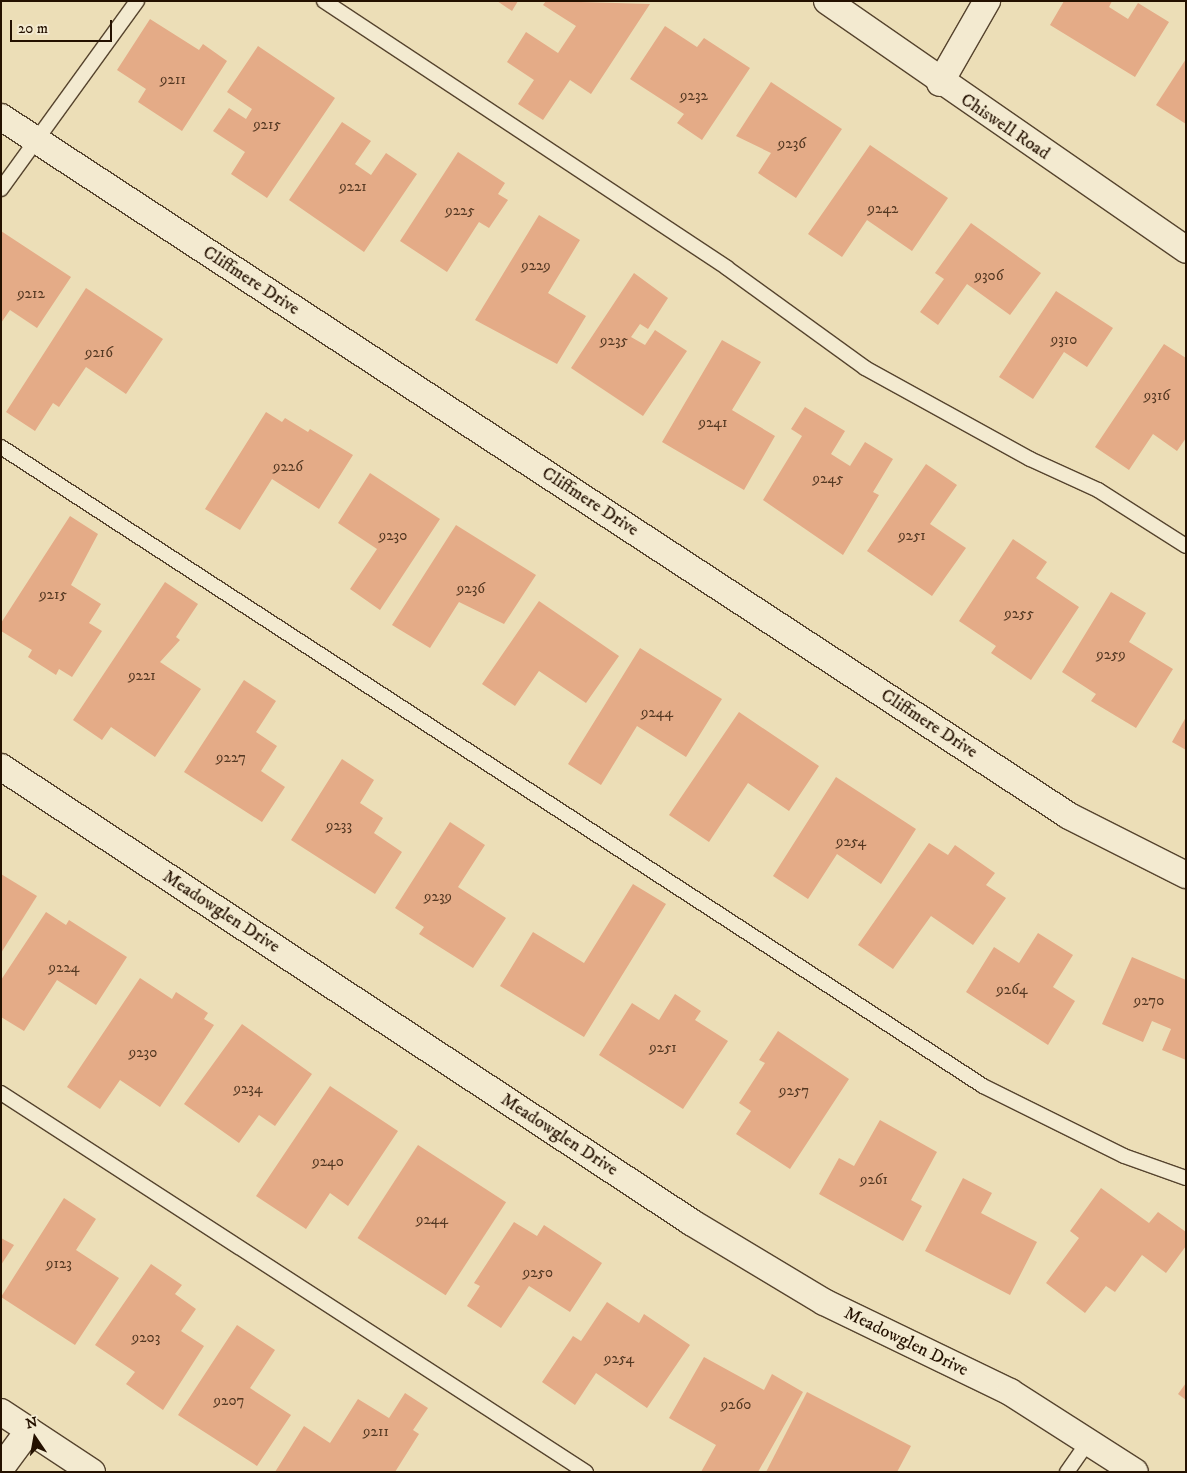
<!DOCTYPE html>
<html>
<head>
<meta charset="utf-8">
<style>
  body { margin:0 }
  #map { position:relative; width:1187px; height:1473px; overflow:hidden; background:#ecdeb7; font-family:"IM FELL DW Pica",serif }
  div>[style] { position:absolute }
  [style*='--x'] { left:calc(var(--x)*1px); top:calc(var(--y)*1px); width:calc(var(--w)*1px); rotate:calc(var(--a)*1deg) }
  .building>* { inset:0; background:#e4ab87; transform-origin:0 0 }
  .roads { filter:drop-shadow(1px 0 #56442e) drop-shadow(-1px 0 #56442e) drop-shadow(0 1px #56442e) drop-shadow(0 -1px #56442e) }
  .lane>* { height:14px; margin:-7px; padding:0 7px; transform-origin:7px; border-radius:7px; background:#f3ead0 }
  .street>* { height:26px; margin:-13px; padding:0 13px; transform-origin:13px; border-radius:13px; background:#f3ead0 }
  span { translate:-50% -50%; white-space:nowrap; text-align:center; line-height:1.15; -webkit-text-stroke:4px #f3ead0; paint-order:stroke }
  .number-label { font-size:15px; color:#543822 }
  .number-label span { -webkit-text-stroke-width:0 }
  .street-label { font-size:18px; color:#241100 }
  .frame { position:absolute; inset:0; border:2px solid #241100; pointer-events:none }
  .north { position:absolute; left:10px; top:1413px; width:50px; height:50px; -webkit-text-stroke:4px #f3ead0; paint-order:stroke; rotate:348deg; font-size:14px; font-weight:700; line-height:20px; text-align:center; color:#241100 }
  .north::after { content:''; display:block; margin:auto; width:18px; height:22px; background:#241100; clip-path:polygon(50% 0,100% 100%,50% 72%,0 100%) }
  .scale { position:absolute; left:10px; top:20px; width:102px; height:22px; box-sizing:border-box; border:2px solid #241100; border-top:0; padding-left:6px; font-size:15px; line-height:18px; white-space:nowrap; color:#241100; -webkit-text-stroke:4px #f3ead0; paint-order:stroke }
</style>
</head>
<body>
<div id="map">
  <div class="building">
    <i style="clip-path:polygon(497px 1px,518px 1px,512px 11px)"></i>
    <i style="clip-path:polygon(546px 1px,650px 4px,591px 94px,570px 80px,543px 120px,518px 104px,534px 80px,507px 62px,526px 32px,558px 53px,576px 26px,543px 5px)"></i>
    <i style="clip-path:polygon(1064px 1px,1112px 1px,1109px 7px,1128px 19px,1138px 3px,1169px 22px,1135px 77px,1050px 25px)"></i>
    <i style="clip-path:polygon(150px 19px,199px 50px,203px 44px,227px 61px,182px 131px,138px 102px,146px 89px,117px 70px)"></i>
    <i style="clip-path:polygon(665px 26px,697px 47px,704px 38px,750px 68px,702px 140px,677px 123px,684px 114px,630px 79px)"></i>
    <i style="clip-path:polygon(258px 46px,335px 98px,267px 198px,231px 174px,245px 152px,213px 131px,229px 108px,246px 119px,252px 109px,227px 92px)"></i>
    <i style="clip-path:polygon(1186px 59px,1186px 124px,1156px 105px)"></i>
    <i style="clip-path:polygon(771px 82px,842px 129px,796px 198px,758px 173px,771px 153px,736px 136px)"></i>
    <i style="clip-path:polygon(342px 122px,371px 141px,355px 164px,371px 175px,386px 153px,417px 174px,364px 252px,289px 200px)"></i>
    <i style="clip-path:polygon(870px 145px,948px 198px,912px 251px,867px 220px,842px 257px,808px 234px)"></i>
    <i style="clip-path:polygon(458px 152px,505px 183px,498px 194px,508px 200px,489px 228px,479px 222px,447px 272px,400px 241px)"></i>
    <i style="clip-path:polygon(539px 215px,580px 240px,548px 293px,586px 316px,557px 364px,475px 320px)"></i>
    <i style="clip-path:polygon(971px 223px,1041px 273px,1010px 315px,967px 284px,938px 325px,920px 312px,944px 279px,935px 273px)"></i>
    <i style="clip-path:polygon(1px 231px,71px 277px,37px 328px,10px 310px,1px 323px)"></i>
    <i style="clip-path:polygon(634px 273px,668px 298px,648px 329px,640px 324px,631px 337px,645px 345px,655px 330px,687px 351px,643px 416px,571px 368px)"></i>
    <i style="clip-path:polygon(86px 288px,163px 339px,126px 394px,86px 367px,59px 407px,53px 403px,35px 431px,6px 412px)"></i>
    <i style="clip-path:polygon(1056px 291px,1113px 328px,1087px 367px,1064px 352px,1033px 399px,999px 377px)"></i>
    <i style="clip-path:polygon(722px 340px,761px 362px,732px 410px,775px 436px,744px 490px,662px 442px)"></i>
    <i style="clip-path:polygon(1164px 344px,1186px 358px,1186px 438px,1177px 451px,1153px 434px,1129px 470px,1095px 447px)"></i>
    <i style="clip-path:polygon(805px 407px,845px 431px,831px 454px,850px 466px,865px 442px,893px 459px,873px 492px,879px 495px,843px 555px,763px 500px,802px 436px,791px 429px)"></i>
    <i style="clip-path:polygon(266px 412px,282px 422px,285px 418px,308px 432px,310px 429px,353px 455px,319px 509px,272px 479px,240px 530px,205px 509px)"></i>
    <i style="clip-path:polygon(926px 464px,957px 485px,930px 524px,966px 548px,932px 596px,867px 551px)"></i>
    <i style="clip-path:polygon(370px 473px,440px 519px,380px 610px,350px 589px,377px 549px,338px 523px)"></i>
    <i style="clip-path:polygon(70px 516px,98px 534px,71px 585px,101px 604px,89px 623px,102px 631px,72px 677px,59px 669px,56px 675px,28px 657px,32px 650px,1px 631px,1px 623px)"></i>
    <i style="clip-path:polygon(456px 525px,536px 575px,504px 624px,459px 602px,430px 648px,392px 625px)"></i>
    <i style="clip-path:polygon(1013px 539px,1047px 562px,1036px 578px,1079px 607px,1031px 680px,991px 653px,996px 646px,959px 621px)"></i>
    <i style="clip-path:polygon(165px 582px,198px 604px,176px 637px,180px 640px,160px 662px,201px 689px,155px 757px,111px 727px,102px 740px,73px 720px)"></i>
    <i style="clip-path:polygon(1111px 592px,1146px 613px,1129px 642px,1173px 669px,1136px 728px,1091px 701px,1096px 694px,1062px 672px)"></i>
    <i style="clip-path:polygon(539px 601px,619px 656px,586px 703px,539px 671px,515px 706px,482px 684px)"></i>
    <i style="clip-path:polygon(640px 648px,722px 699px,686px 757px,637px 726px,601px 785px,568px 764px)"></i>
    <i style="clip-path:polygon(244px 680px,276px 701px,256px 732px,277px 746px,261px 771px,285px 787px,262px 822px,184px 772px)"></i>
    <i style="clip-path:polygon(739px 712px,819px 766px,789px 811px,748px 783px,709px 842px,669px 815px)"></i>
    <i style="clip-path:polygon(1186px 717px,1186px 750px,1172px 742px)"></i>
    <i style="clip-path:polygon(342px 759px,374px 780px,360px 803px,383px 818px,374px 833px,402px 852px,375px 894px,291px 840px)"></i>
    <i style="clip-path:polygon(836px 777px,916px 829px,881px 884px,837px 854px,808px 899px,773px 876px)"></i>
    <i style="clip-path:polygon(450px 822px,485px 845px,458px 887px,506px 918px,473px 968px,419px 934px,424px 927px,395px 908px)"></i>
    <i style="clip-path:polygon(929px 843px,948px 855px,955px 845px,995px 873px,986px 885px,1006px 898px,973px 945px,931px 916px,893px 969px,858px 945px)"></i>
    <i style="clip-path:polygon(1px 874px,37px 896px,1px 953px)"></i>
    <i style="clip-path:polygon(633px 884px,666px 904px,584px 1037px,500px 986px,533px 932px,584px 963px)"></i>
    <i style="clip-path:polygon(46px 912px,66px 925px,69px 920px,127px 957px,96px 1005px,57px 980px,24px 1031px,1px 1017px,1px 980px)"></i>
    <i style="clip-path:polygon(1038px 933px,1073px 955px,1053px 987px,1075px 1001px,1048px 1045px,966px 992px,994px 947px,1019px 963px)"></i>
    <i style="clip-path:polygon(1132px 957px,1186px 980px,1186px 1060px,1162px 1050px,1171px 1029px,1152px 1021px,1143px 1042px,1102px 1024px)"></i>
    <i style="clip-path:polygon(140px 978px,172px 999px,176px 992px,208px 1013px,204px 1019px,214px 1025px,160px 1107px,120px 1080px,100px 1109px,67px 1087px)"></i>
    <i style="clip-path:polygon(675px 994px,701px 1011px,695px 1020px,728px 1041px,683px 1109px,599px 1055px,632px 1003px,659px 1020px)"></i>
    <i style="clip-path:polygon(242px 1024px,312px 1074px,275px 1126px,259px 1115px,239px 1143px,184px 1104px)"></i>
    <i style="clip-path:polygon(778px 1031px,849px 1079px,790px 1169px,736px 1134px,751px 1111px,739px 1103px,765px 1063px,759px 1060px)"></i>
    <i style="clip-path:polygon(330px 1086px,398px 1131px,348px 1206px,330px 1193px,306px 1229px,256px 1196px)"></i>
    <i style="clip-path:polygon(880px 1120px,937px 1152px,911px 1200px,922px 1206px,903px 1241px,819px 1194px,839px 1158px,854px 1166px)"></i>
    <i style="left:418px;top:1145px;width:105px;height:111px;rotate:33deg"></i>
    <i style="clip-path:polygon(963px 1178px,992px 1193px,981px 1213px,1037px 1242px,1010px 1295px,925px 1251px)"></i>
    <i style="clip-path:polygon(1101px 1188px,1149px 1223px,1158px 1212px,1186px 1232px,1186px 1246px,1166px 1273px,1142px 1255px,1115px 1292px,1106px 1286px,1085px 1313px,1046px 1283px,1079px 1238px,1070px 1231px)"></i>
    <i style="clip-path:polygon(64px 1198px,96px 1219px,76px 1250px,119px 1278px,75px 1345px,1px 1297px)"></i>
    <i style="clip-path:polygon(514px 1222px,537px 1236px,544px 1225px,602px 1263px,570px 1312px,529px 1286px,501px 1328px,467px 1306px,480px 1286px,474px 1283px)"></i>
    <i style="clip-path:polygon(1px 1238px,14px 1245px,1px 1265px)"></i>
    <i style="clip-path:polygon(151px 1264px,182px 1285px,175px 1294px,196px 1309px,181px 1331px,204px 1346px,163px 1410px,126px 1384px,135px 1372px,95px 1345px)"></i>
    <i style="clip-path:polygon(607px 1302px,639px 1323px,644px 1314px,690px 1345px,647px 1408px,596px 1373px,575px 1405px,542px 1382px,573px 1336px,581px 1341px)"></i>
    <i style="clip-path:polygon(237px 1325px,275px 1350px,250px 1388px,291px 1415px,257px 1466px,178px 1415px)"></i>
    <i style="clip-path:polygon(704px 1357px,764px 1390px,772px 1374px,803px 1392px,758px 1472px,701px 1472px,716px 1445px,669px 1418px)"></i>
    <i style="clip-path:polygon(1186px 1383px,1186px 1400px,1178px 1394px)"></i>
    <i style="clip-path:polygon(807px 1392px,911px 1446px,897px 1472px,766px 1472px)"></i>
    <i style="clip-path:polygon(405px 1393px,428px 1408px,413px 1430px,419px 1434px,395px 1472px,275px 1472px,304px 1426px,330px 1443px,358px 1399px,389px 1418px)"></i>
  </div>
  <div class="roads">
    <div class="lane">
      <i style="--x:324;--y:1;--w:483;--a:33.5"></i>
      <i style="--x:727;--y:268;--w:170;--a:35.9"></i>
      <i style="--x:865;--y:368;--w:188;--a:28.9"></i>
      <i style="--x:1030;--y:459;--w:75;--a:24.5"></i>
      <i style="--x:1098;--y:490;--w:104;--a:32.5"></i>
      <i style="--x:1;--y:189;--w:232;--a:-54.1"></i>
      <i style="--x:1;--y:447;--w:1172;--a:33.05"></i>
      <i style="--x:983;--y:1086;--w:157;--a:26.4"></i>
      <i style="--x:1124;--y:1156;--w:66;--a:19.5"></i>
      <i style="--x:1;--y:1093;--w:697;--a:32.94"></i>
      <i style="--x:1067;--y:1472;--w:39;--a:-55"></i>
    </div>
    <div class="street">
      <i style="--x:827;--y:1;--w:437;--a:34.7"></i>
      <i style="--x:940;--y:83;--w:95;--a:-60.2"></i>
      <i style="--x:1;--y:117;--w:1276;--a:33.2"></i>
      <i style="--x:1069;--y:816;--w:131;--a:26.8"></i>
      <i style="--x:1;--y:767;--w:827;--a:33.4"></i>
      <i style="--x:691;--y:1222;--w:155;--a:31"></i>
      <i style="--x:824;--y:1302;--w:207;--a:25.8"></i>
      <i style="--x:1010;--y:1392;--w:148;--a:32.6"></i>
      <i style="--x:1;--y:1412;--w:109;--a:33.4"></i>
      <i style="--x:1;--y:1468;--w:47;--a:-53.6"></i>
    </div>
  </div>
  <div class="number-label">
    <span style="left:173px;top:80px">9211</span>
    <span style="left:694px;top:96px">9232</span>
    <span style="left:267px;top:125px">9215</span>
    <span style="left:792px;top:144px">9236</span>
    <span style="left:353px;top:187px">9221</span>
    <span style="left:883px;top:209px">9242</span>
    <span style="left:460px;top:211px">9225</span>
    <span style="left:536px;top:266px">9229</span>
    <span style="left:989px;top:276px">9306</span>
    <span style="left:31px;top:294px">9212</span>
    <span style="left:1064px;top:340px">9310</span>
    <span style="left:614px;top:341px">9235</span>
    <span style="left:99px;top:353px">9216</span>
    <span style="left:1157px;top:396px">9316</span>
    <span style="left:713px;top:423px">9241</span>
    <span style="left:288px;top:467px">9226</span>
    <span style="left:828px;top:479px">9245</span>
    <span style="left:393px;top:536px">9230</span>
    <span style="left:912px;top:536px">9251</span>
    <span style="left:471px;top:589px">9236</span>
    <span style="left:53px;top:595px">9215</span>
    <span style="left:1019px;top:614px">9255</span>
    <span style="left:1111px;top:655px">9259</span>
    <span style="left:142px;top:676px">9221</span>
    <span style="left:657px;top:713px">9244</span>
    <span style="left:231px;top:758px">9227</span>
    <span style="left:339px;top:826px">9233</span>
    <span style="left:851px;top:842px">9254</span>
    <span style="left:438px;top:897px">9239</span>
    <span style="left:64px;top:968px">9224</span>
    <span style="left:1012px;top:990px">9264</span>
    <span style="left:1149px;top:1001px">9270</span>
    <span style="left:663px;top:1048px">9251</span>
    <span style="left:143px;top:1053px">9230</span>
    <span style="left:248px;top:1089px">9234</span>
    <span style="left:794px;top:1091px">9257</span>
    <span style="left:328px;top:1162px">9240</span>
    <span style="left:874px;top:1180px">9261</span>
    <span style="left:432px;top:1220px">9244</span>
    <span style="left:59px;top:1264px">9123</span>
    <span style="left:538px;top:1273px">9250</span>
    <span style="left:146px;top:1338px">9203</span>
    <span style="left:619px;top:1359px">9254</span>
    <span style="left:229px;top:1401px">9207</span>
    <span style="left:736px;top:1405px">9260</span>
    <span style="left:376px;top:1432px">9211</span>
  </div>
  <div class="street-label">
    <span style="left:1005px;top:127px;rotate:34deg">Chiswell Road</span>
    <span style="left:251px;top:281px;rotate:33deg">Cliffmere Drive</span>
    <span style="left:590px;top:502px;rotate:33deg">Cliffmere Drive</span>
    <span style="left:929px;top:724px;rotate:33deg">Cliffmere Drive</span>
    <span style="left:221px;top:912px;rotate:33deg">Meadowglen Drive</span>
    <span style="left:559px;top:1135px;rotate:33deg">Meadowglen Drive</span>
    <span style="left:906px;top:1342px;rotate:26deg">Meadowglen Drive</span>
  </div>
  <div class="frame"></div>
  <div class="north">N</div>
  <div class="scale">20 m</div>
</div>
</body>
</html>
